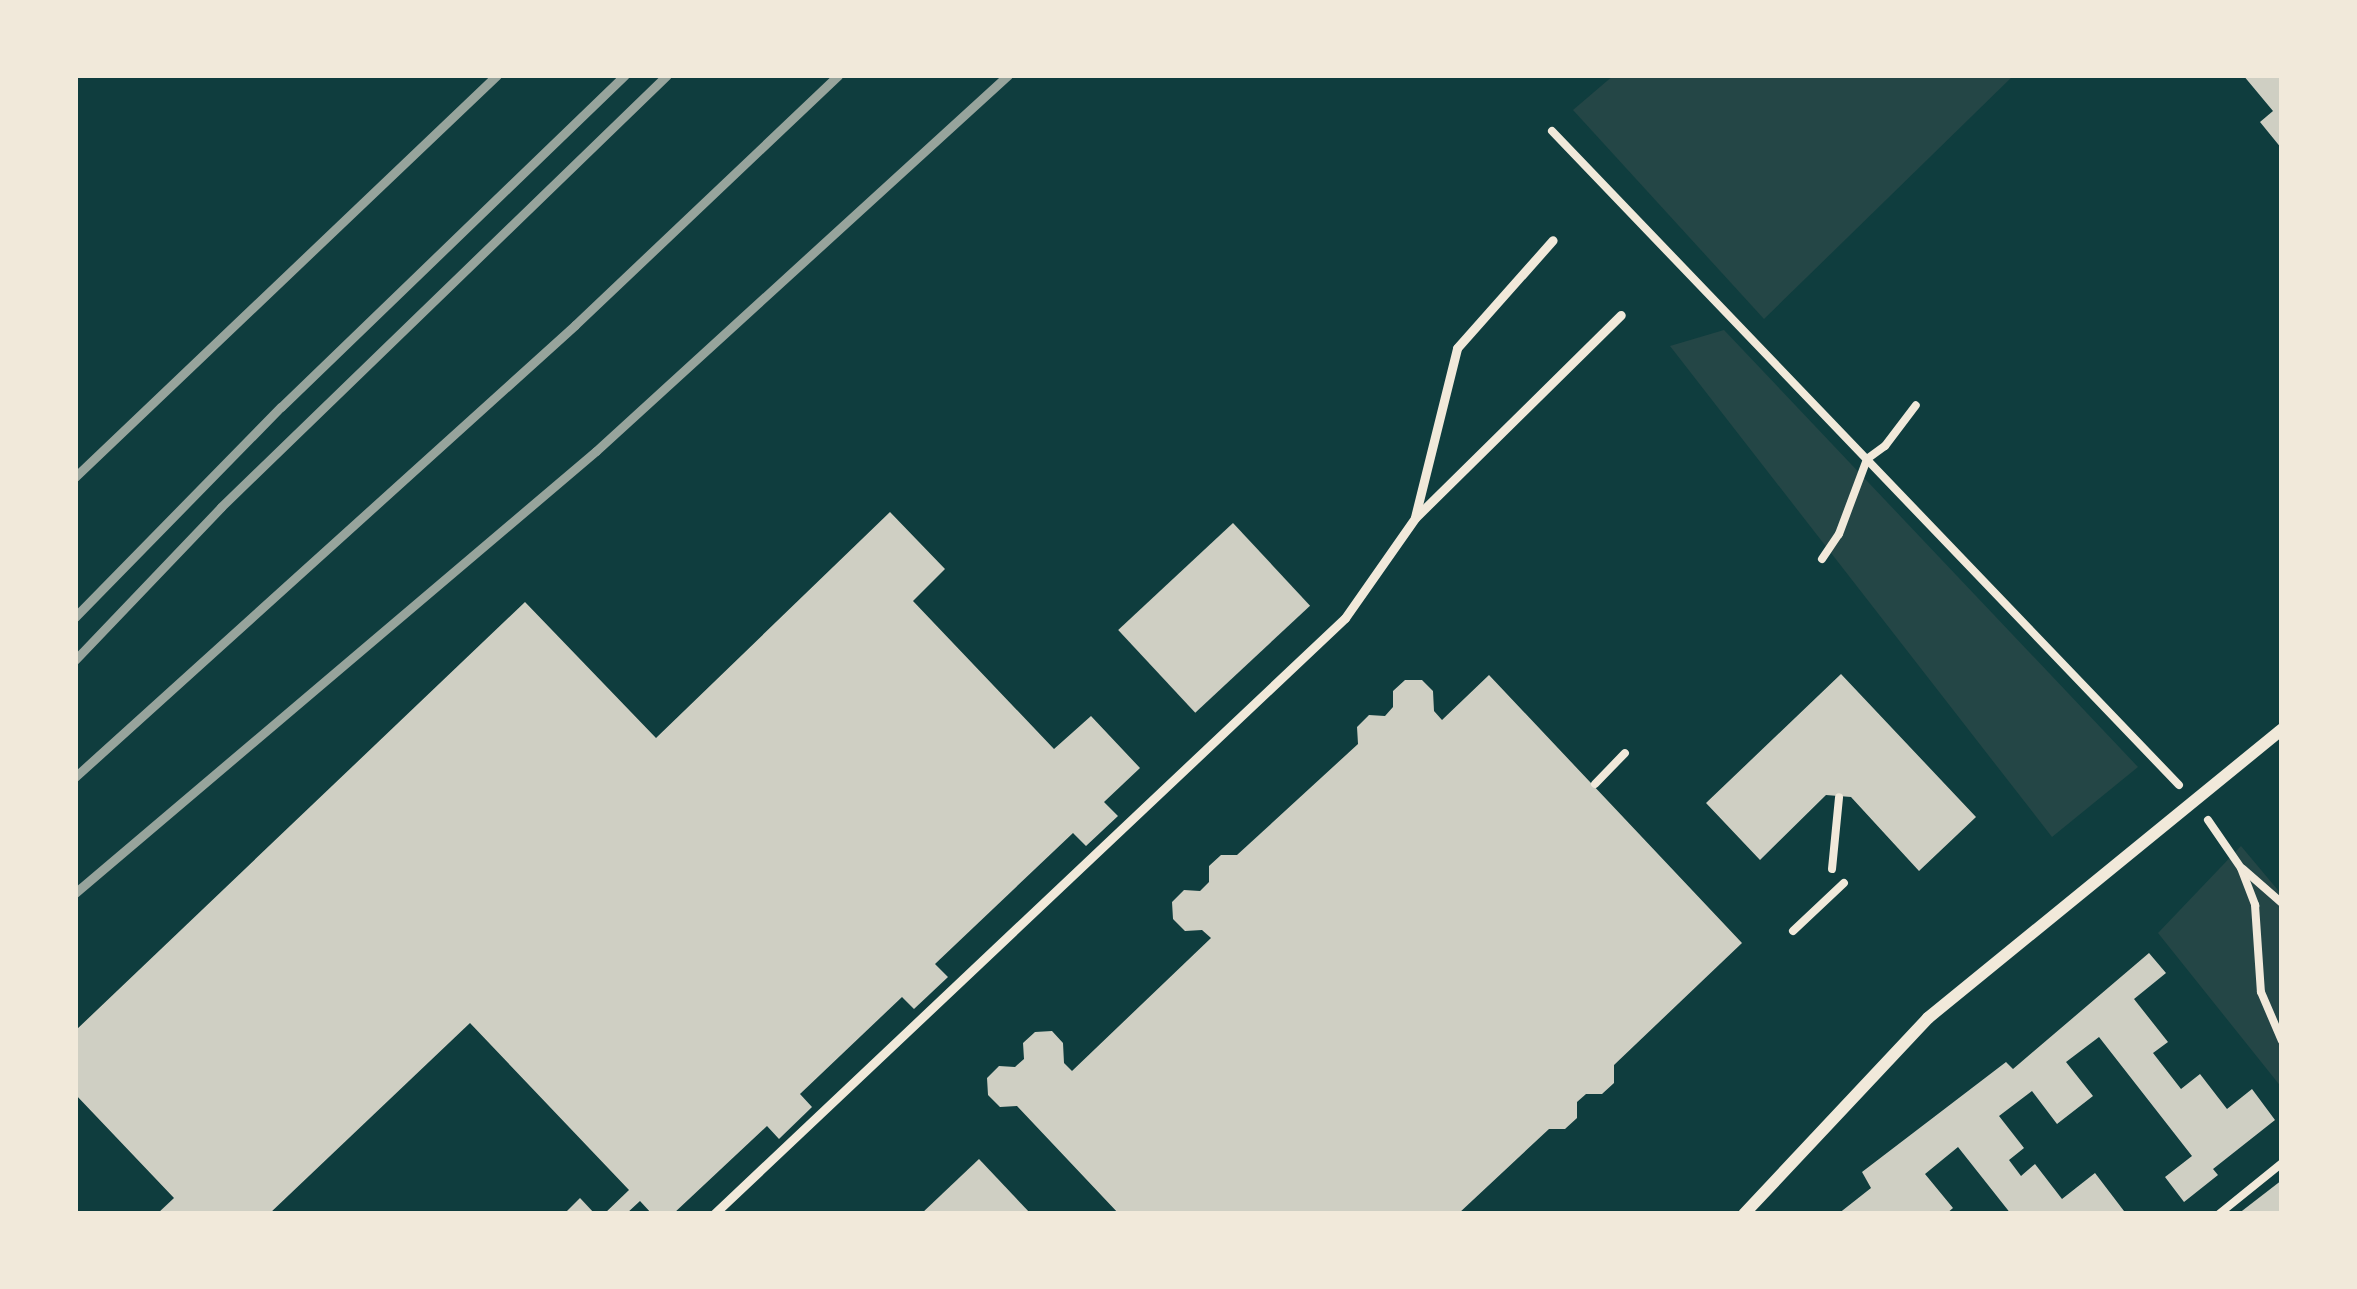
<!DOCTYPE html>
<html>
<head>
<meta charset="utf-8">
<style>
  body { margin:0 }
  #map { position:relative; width:2357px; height:1289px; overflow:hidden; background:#0f3d3e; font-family:Jost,sans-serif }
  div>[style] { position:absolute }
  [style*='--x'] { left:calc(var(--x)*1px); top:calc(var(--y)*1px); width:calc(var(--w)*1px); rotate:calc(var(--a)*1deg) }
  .green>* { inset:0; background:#244646 }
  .building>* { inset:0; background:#cfcfc3; transform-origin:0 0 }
  .path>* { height:8px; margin:-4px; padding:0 4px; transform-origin:4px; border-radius:4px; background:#f1e9da }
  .service>* { height:9px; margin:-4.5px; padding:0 4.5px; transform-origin:4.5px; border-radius:4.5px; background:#f1e9da }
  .minor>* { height:12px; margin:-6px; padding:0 6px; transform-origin:6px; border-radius:6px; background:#f1e9da }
  .rail>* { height:9px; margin:-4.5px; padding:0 4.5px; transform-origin:4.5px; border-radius:4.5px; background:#97a49c }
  span { translate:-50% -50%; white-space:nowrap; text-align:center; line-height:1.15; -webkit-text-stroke:12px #f1e9da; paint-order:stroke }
  .frame { position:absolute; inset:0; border:78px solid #f1e9da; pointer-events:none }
</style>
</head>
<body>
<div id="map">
  <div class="green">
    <i style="clip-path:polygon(1614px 75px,2014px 75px,1764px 319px,1573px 110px)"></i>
    <i style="clip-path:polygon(1724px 330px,2138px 767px,2052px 837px,1670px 346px)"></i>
    <i style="clip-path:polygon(2241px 846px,2282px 895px,2282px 1088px,2158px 933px)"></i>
  </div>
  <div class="building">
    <i style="clip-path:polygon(2243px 75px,2282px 75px,2282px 149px,2260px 122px,2273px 111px)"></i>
    <i style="clip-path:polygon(890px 512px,945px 569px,913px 601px,1054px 749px,1091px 716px,1140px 768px,1104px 802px,1118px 816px,1086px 846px,1073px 833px,935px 964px,948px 977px,914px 1009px,902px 997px,800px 1094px,812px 1107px,779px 1139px,767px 1126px,673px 1214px,652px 1214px,640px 1201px,626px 1214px,604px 1214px,629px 1190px,470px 1023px,269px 1214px,157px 1214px,174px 1198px,75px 1094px,75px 1031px,525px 602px,656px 738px)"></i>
    <i style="left:1233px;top:523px;width:113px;height:157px;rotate:47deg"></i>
    <i style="clip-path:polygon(1841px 674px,1976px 817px,1919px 871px,1851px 797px,1826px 795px,1760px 860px,1706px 803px)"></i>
    <i style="clip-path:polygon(1489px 675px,1742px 943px,1614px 1065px,1614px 1083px,1602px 1094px,1586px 1094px,1577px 1102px,1577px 1118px,1565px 1129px,1549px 1129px,1458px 1214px,1119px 1214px,1017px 1106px,1000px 1107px,988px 1095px,987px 1078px,999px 1066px,1015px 1067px,1024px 1059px,1023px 1043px,1035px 1032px,1052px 1031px,1063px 1043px,1064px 1063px,1072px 1071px,1211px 938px,1202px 930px,1185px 931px,1173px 919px,1172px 902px,1184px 890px,1200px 891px,1209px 882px,1209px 866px,1221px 855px,1237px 855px,1358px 744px,1357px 727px,1369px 715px,1385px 716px,1393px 707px,1393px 691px,1405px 680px,1422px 680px,1433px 691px,1434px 711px,1442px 720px)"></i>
    <i style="clip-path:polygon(2149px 953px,2166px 973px,2134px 999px,2168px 1042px,2153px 1053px,2181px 1089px,2200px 1074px,2227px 1109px,2252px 1089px,2275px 1120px,2213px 1169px,2218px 1175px,2184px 1202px,2165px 1177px,2192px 1156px,2099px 1037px,2066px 1062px,2093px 1096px,2057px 1124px,2032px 1091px,1999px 1116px,2024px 1148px,2009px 1160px,2021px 1176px,2035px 1164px,2062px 1199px,2095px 1173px,2124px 1211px,2120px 1214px,2011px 1214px,1958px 1147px,1925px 1174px,1953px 1208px,1946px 1214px,1838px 1214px,1871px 1188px,1862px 1172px,2006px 1062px,2013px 1069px)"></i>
    <i style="clip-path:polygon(979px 1159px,1031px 1214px,921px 1214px)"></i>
    <i style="clip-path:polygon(2282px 1180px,2282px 1214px,2238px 1214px)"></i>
    <i style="clip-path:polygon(580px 1198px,595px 1214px,564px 1214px)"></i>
  </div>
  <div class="path">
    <i style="--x:1552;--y:131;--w:906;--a:46.21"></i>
    <i style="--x:1822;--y:559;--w:30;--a:-56"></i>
    <i style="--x:1839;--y:534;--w:80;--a:-69.5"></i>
    <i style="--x:1867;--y:459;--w:22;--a:-36"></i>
    <i style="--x:1885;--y:446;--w:51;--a:-52.9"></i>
    <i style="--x:1595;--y:784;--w:43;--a:-45.9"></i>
    <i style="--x:2208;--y:820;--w:58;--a:55.5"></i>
    <i style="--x:2241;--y:868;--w:40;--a:69"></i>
    <i style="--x:2255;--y:905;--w:87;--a:86.1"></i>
    <i style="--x:2261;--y:992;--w:53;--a:66.8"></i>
    <i style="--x:1832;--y:869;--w:72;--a:-84.4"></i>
    <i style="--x:2243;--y:869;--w:52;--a:41.1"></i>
    <i style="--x:1793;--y:931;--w:70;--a:-43.3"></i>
    <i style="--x:2219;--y:1214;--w:81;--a:-39"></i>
  </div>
  <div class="service">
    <i style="--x:1415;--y:517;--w:174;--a:-76"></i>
    <i style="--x:1457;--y:348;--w:144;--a:-48.4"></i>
    <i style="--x:714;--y:1214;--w:868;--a:-43.37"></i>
    <i style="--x:1345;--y:618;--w:122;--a:-55"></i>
    <i style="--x:1415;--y:518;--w:289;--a:-44.6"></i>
  </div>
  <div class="minor">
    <i style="--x:1744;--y:1214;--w:269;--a:-46.8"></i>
    <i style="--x:1928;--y:1018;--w:457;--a:-39.2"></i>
  </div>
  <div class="rail">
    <i style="--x:75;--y:477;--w:583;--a:-43.61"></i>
    <i style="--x:75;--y:617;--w:294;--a:-45.6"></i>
    <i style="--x:281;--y:407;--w:478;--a:-44"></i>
    <i style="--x:75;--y:660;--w:211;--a:-46.3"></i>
    <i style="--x:221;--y:507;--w:621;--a:-44.09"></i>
    <i style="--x:75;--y:777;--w:674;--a:-42.11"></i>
    <i style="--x:575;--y:325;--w:363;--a:-43.5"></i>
    <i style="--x:75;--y:893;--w:683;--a:-40.31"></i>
    <i style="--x:596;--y:451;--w:558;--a:-42.38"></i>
  </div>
  <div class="frame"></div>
</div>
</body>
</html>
